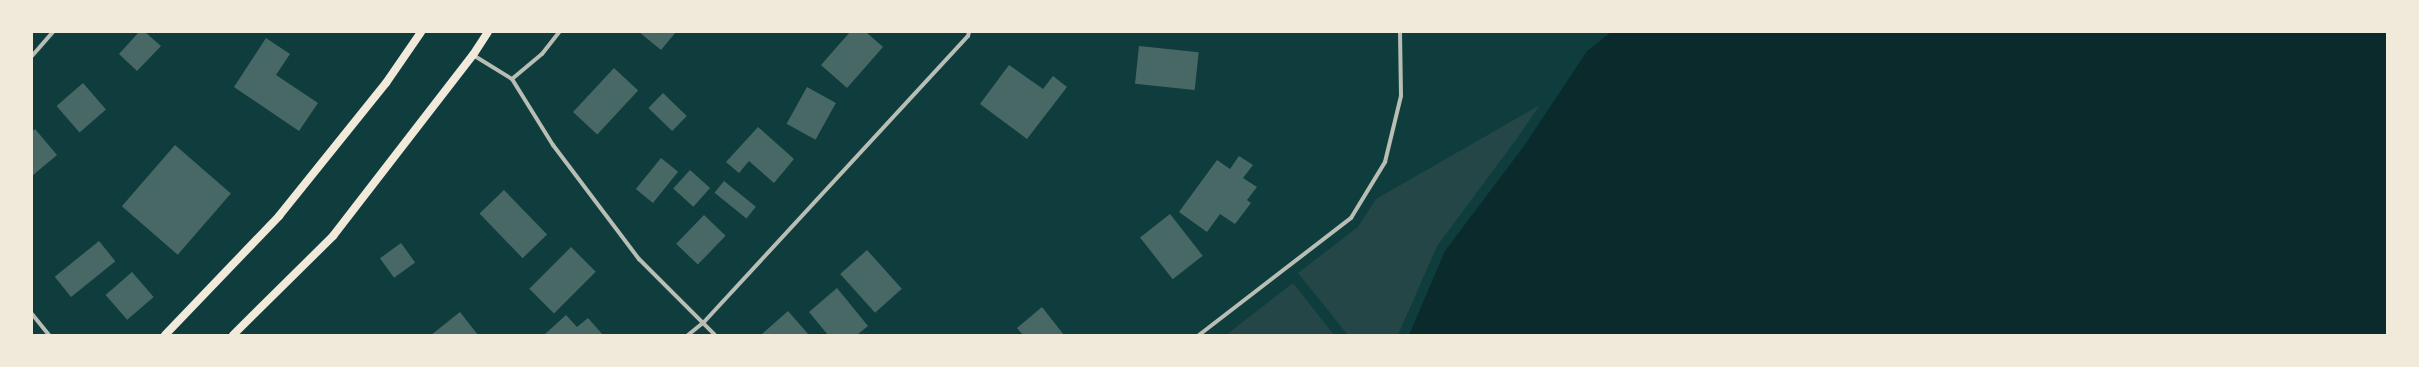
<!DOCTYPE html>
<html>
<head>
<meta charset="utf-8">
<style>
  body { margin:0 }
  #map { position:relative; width:2419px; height:367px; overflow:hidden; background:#0f3d3e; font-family:"Fira Sans",sans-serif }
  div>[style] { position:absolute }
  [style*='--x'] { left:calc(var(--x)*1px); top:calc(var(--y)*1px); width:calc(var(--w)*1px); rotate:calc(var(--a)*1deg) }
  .green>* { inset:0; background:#244646 }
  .water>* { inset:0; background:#0a2a2b }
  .building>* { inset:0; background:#486865; transform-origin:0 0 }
  .minor>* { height:4px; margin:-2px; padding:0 2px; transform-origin:2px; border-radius:2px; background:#b8beb3 }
  .secondary>* { height:8px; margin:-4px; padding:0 4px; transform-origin:4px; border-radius:4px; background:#f1e9da }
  span { translate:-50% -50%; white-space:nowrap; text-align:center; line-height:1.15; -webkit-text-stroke:4px #f1e9da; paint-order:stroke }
  .frame { position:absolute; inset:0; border:33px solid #f1e9da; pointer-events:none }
</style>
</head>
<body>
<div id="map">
  <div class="green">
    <i style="clip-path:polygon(1540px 105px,1515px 141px,1437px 246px,1398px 335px,1348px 335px,1298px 273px,1358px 227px,1376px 199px)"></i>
    <i style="clip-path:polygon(1293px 283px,1334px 335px,1226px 335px)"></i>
  </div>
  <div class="water">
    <i style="clip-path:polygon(1611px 32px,2387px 32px,2387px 335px,1409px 335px,1445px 251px,1524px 146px,1587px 51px)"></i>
  </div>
  <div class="building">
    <i style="clip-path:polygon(139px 32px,145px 32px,161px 46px,137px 71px,119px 54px)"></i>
    <i style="clip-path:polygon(639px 32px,676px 32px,661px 50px)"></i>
    <i style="clip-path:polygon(850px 32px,866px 32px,883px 47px,847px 88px,821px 65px)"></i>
    <i style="clip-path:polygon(266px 38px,290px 54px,276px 75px,318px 103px,299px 131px,234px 87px)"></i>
    <i style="left:1139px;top:46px;width:60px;height:38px;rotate:6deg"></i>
    <i style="clip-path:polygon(1009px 65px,1043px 89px,1053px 76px,1067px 87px,1027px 139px,980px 104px)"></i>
    <i style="left:614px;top:68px;width:33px;height:60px;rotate:43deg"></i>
    <i style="left:83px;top:83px;width:35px;height:35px;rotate:49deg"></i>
    <i style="left:807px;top:87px;width:33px;height:42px;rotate:29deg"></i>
    <i style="left:663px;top:93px;width:33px;height:21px;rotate:44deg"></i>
    <i style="clip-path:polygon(758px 127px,794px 159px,774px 183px,749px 161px,739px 173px,726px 162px)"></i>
    <i style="clip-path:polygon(35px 129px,57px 155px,32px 176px,32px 132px)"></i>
    <i style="left:175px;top:145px;width:74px;height:81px;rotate:41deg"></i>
    <i style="clip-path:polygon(1239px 156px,1253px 165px,1243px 178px,1257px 187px,1247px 200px,1251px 203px,1235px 224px,1220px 214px,1207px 232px,1179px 212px,1217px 160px,1230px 169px)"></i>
    <i style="left:661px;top:158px;width:22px;height:40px;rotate:39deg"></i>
    <i style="left:690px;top:170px;width:27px;height:25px;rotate:42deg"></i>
    <i style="left:724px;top:181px;width:41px;height:15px;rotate:39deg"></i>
    <i style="left:504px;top:190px;width:62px;height:34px;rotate:46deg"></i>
    <i style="left:1170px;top:214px;width:53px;height:38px;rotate:52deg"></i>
    <i style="left:704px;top:215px;width:30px;height:40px;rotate:44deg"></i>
    <i style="left:99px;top:241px;width:26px;height:57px;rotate:51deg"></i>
    <i style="left:401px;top:243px;width:24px;height:26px;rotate:54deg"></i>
    <i style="left:571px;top:247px;width:35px;height:59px;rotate:45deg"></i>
    <i style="left:867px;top:250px;width:52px;height:36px;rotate:48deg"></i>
    <i style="left:132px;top:272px;width:33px;height:35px;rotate:49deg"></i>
    <i style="clip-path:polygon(837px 288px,868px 326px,857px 335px,828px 335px,809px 312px)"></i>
    <i style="clip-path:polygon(1042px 307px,1064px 335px,1023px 335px,1017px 328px)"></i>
    <i style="clip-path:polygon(788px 311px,809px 335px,761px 335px)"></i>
    <i style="clip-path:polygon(460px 312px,478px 335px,431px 335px)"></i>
    <i style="clip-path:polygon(566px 315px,577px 327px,588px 318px,603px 335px,544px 335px)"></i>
  </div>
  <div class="minor">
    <i style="--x:473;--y:55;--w:46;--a:31.6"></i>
    <i style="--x:512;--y:79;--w:78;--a:58.2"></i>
    <i style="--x:553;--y:145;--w:143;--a:53"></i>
    <i style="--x:639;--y:259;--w:107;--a:45"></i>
    <i style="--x:32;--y:56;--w:32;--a:-49"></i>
    <i style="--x:512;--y:79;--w:39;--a:-40"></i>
    <i style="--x:542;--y:54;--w:28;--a:-52"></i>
    <i style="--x:32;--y:314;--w:27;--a:51"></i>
    <i style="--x:688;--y:335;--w:21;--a:-39"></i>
    <i style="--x:704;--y:322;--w:389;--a:-47.3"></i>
    <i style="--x:968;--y:36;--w:4;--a:-76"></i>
    <i style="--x:1199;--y:335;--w:192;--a:-37.6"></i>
    <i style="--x:1351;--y:218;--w:66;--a:-58.7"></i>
    <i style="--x:1385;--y:162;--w:68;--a:-76.4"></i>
    <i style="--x:1401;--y:96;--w:64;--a:-90.9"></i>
  </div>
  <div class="secondary">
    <i style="--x:165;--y:335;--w:165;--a:-46.2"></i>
    <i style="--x:279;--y:216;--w:171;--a:-51.2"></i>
    <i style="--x:386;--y:83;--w:62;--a:-55.5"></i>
    <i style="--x:233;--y:335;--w:141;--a:-44.7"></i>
    <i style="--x:333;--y:236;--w:229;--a:-52.3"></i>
    <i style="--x:473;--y:55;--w:27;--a:-57"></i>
  </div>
  <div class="frame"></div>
</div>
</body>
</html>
